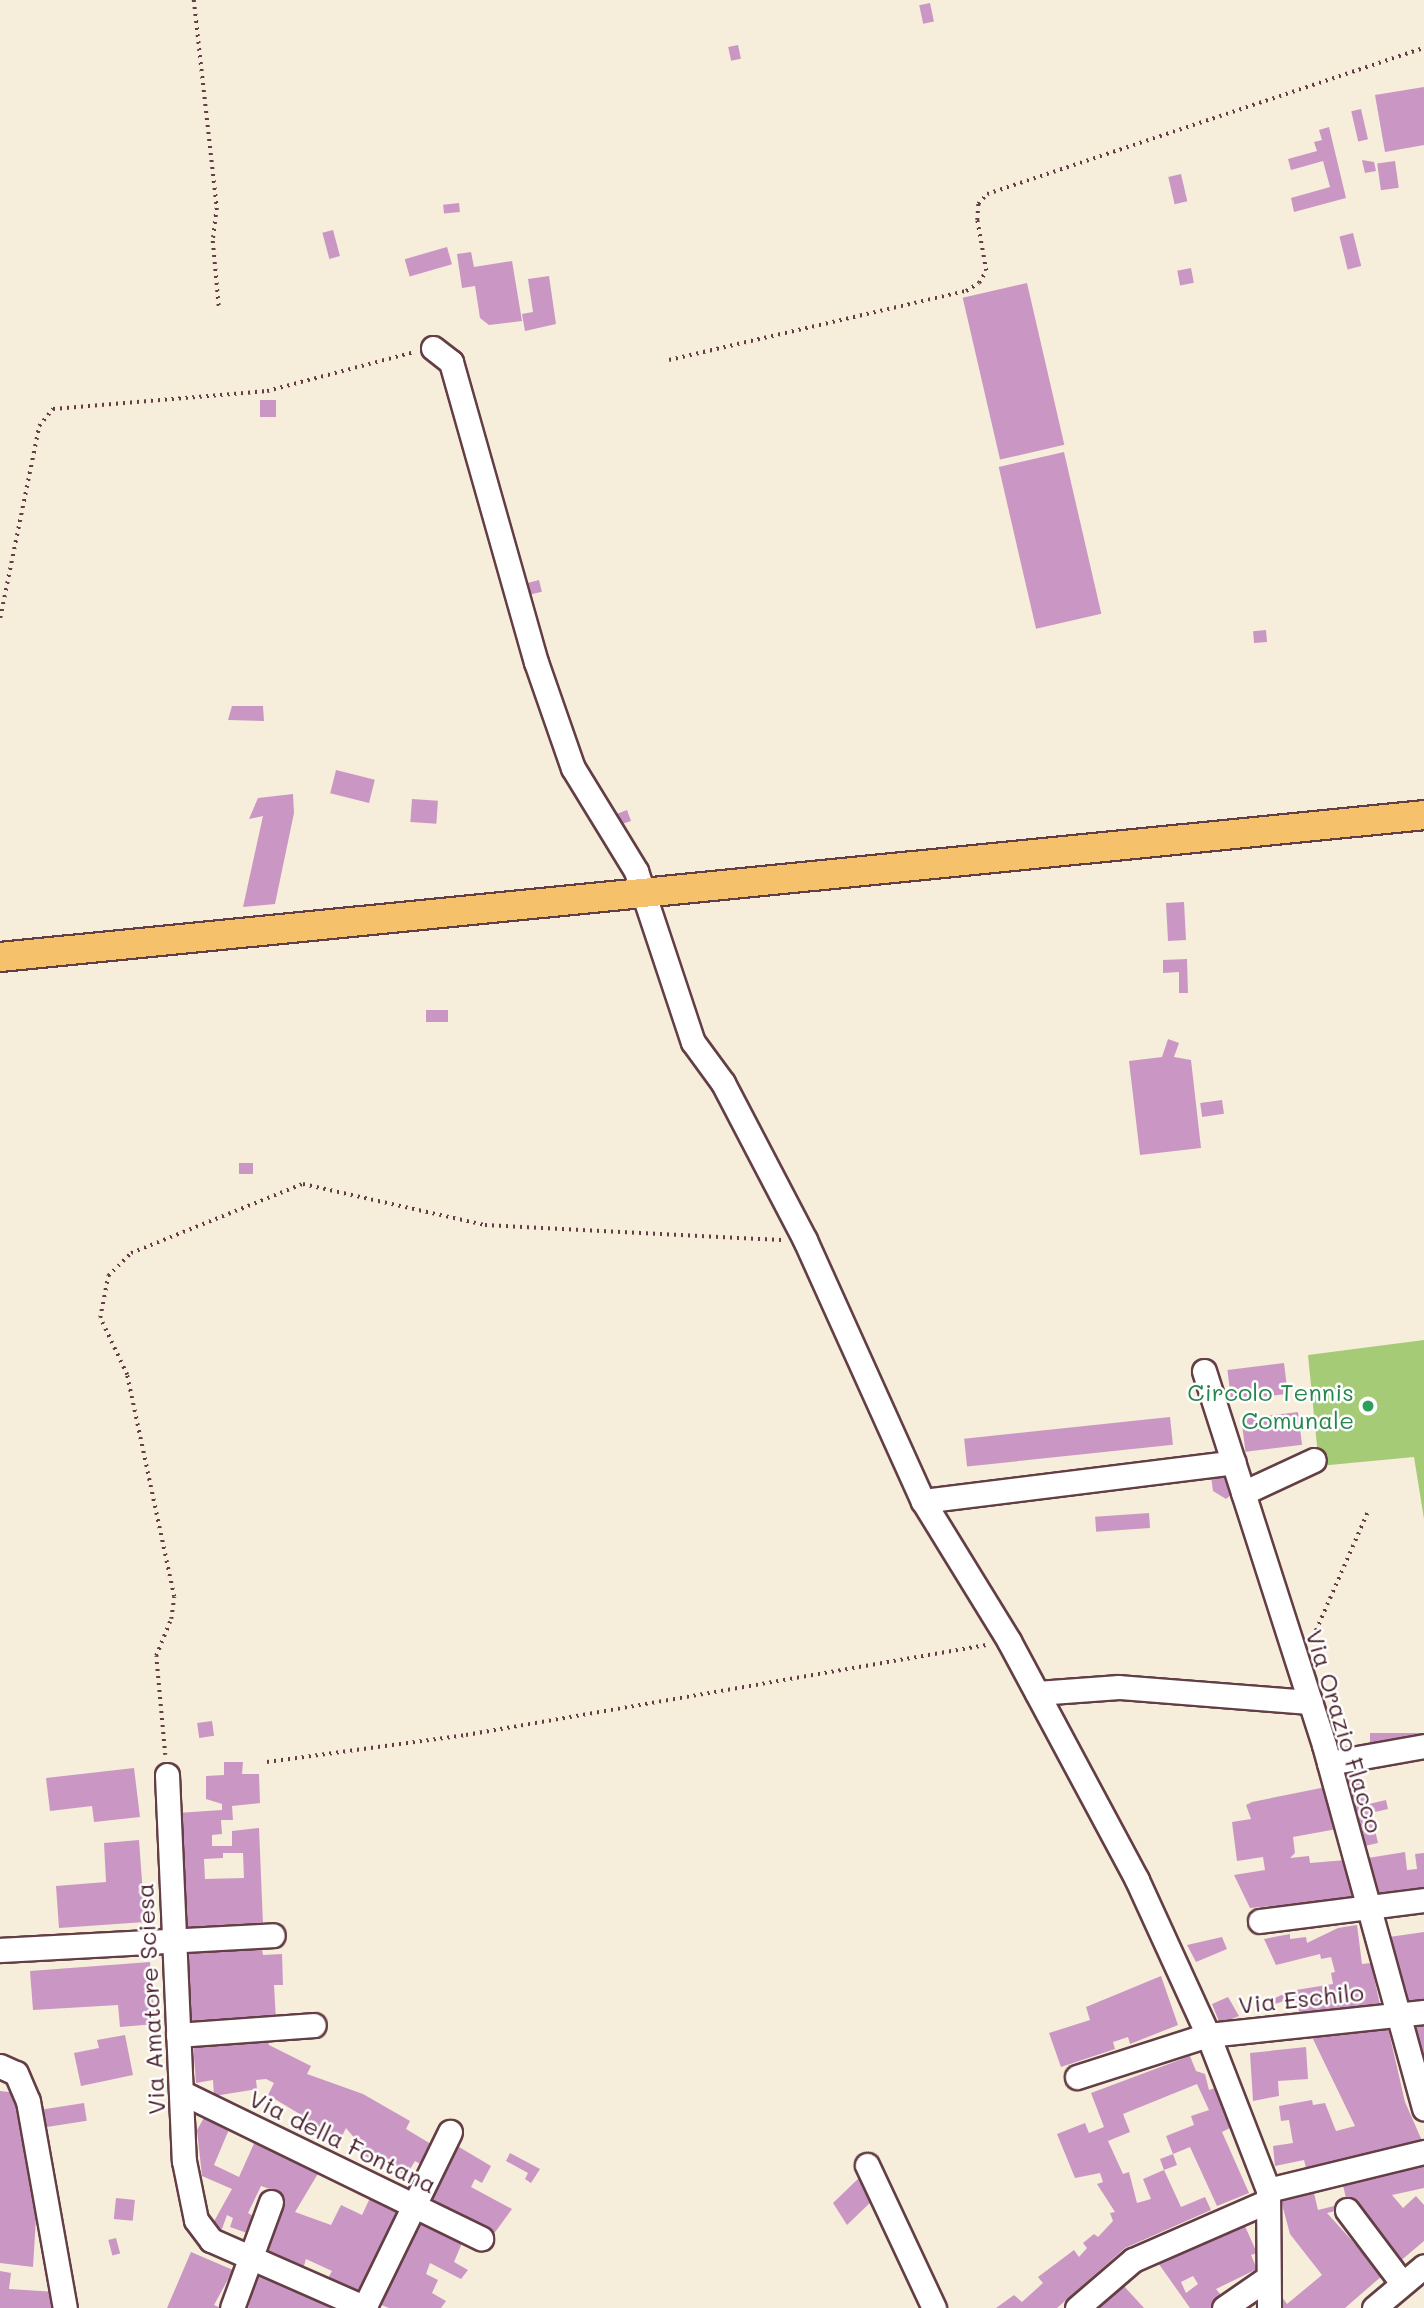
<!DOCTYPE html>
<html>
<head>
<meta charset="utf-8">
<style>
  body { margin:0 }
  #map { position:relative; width:1424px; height:2308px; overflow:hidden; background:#f6edda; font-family:Mali,sans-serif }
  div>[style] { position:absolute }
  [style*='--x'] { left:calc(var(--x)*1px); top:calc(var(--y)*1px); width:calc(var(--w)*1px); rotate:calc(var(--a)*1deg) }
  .green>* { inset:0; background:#a6cb76 }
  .building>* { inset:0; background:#ca97c4; transform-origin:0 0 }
  .path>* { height:3.5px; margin-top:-1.75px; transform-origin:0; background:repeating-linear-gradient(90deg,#643e45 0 2px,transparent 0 7px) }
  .roads { filter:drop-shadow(2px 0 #643e45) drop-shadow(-2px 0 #643e45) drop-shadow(0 2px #643e45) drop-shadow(0 -2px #643e45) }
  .minor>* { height:23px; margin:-11.5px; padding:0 11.5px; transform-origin:11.5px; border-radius:11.5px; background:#fff }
  .major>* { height:28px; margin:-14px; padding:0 14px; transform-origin:14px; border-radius:14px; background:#f5c16b }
  .dots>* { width:19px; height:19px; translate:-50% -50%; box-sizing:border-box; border:4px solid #fff; border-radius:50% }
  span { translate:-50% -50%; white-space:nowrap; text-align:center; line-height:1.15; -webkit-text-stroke:5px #fff; paint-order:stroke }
  .leisure-label { font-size:24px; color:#27864d }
  .right { translate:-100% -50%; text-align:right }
  .street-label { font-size:24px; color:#4a1f2b }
</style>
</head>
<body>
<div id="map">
  <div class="green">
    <i style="clip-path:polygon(1424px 1340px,1424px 1519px,1414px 1457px,1319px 1466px,1308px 1355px)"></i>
  </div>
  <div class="building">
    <i style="left:930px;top:3px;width:19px;height:11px;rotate:78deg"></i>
    <i style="left:738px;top:45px;width:14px;height:10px;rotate:78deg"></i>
    <i style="clip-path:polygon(1424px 87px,1424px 145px,1385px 152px,1375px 95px)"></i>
    <i style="left:1361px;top:109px;width:31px;height:10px;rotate:77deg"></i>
    <i style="clip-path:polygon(1329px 127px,1346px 198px,1294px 212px,1291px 198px,1330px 187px,1323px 161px,1291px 170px,1288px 159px,1317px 151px,1314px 142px,1322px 140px,1319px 130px)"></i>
    <i style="clip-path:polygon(1362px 160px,1374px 162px,1376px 171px,1365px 173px)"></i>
    <i style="left:1395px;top:161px;width:27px;height:18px;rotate:82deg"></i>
    <i style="left:1181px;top:174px;width:28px;height:13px;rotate:77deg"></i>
    <i style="left:459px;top:203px;width:9px;height:16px;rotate:84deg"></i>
    <i style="left:333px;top:230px;width:27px;height:11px;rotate:75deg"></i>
    <i style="left:1353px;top:233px;width:34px;height:14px;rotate:76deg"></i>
    <i style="left:447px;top:247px;width:18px;height:44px;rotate:74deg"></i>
    <i style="clip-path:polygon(471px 252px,474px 267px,512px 261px,522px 321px,489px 325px,480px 318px,475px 286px,462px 288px,457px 254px)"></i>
    <i style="left:1191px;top:268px;width:15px;height:14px;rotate:79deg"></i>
    <i style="clip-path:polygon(549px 276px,556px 324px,525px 331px,522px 314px,533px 312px,528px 279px)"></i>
    <i style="left:1027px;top:283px;width:166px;height:66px;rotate:77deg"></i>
    <i style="left:260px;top:400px;width:16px;height:17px"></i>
    <i style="left:1064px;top:452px;width:166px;height:67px;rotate:77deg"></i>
    <i style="left:539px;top:580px;width:12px;height:12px;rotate:76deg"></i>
    <i style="left:1266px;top:630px;width:12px;height:13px;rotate:85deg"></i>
    <i style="clip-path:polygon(232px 706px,263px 706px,264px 721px,228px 720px)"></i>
    <i style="left:336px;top:770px;width:40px;height:24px;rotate:14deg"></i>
    <i style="clip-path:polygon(293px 794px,294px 813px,275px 904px,243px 907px,263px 816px,249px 819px,258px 798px)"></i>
    <i style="left:412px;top:799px;width:26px;height:23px;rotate:4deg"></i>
    <i style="clip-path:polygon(627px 810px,631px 821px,619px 825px,614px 815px)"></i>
    <i style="left:1184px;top:902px;width:38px;height:18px;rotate:87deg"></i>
    <i style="clip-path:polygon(1187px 959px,1188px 993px,1179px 993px,1179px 972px,1163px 973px,1163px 960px)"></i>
    <i style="left:448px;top:1010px;width:12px;height:22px;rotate:90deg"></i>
    <i style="clip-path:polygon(1168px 1039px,1179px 1043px,1174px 1057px,1191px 1060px,1201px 1148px,1140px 1155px,1129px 1061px,1162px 1057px)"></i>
    <i style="left:1222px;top:1100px;width:14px;height:22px;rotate:82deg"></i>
    <i style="left:239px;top:1163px;width:14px;height:11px"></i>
    <i style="left:1284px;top:1363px;width:31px;height:57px;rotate:83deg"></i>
    <i style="left:1298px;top:1412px;width:33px;height:57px;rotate:83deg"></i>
    <i style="left:1170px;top:1417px;width:28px;height:207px;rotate:84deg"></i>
    <i style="clip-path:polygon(1230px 1474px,1235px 1492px,1226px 1499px,1213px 1491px,1211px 1476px)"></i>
    <i style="left:1149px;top:1513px;width:15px;height:54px;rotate:86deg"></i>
    <i style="left:212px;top:1721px;width:15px;height:15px;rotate:82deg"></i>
    <i style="left:1424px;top:1733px;width:13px;height:54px;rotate:90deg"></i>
    <i style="clip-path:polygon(1356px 1758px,1369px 1804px,1386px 1800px,1388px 1809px,1371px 1813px,1378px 1843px,1365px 1846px,1341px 1762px)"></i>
    <i style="clip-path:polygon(evenodd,224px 1762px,243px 1762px,242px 1774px,259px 1774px,260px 1803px,232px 1806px,233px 1820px,221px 1820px,222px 1834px,212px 1835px,212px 1846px,232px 1846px,232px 1831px,259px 1828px,263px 1924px,185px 1929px,177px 1813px,222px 1810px,222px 1804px,206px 1799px,206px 1776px,224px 1775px,224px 1762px,223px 1853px,243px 1853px,244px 1878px,205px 1879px,204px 1859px,223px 1858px,223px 1853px)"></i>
    <i style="clip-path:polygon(134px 1768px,140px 1817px,94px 1822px,92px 1806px,50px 1811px,46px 1778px)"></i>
    <i style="clip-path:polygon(1326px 1787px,1337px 1829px,1293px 1837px,1295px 1853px,1290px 1858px,1309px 1856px,1310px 1863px,1346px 1860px,1357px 1898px,1250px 1908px,1234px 1875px,1265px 1870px,1263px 1857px,1237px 1861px,1232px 1822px,1251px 1819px,1246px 1805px,1252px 1802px)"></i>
    <i style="clip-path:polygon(139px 1840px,145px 1922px,59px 1928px,56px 1886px,106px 1882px,104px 1843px)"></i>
    <i style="clip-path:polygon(1405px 1852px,1407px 1870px,1417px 1869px,1415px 1854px,1424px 1853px,1424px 1887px,1377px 1893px,1368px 1858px)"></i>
    <i style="clip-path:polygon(1357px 1925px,1362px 1964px,1371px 1963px,1380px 2005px,1301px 2015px,1293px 1998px,1275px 2004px,1273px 1999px,1290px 1991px,1333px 1984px,1331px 1973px,1335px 1972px,1331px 1957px,1321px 1959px,1320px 1954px,1276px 1965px,1264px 1939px,1290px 1934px,1290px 1939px,1306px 1937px,1307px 1943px,1338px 1928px)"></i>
    <i style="clip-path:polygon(1424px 1932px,1424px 2000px,1407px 2002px,1389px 1937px)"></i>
    <i style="clip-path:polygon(1222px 1937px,1227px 1949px,1196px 1962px,1187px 1945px)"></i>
    <i style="clip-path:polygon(262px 1949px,263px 1955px,282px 1954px,283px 1985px,274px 1985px,276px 2020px,190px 2025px,187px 1952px)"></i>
    <i style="clip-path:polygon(150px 1962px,155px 2024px,120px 2027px,118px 2005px,33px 2010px,30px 1971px)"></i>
    <i style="clip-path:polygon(1161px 1976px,1178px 2025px,1130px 2044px,1128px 2037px,1113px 2042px,1115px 2049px,1061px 2067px,1049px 2033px,1090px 2020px,1086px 2007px)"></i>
    <i style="clip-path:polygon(1228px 1997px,1239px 2016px,1220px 2024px,1212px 2004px)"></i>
    <i style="clip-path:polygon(1424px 2025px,1424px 2061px,1423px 2062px,1413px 2026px)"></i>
    <i style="clip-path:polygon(1388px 2028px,1405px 2102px,1423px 2143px,1307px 2172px,1304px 2160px,1275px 2166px,1273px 2146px,1293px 2143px,1289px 2120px,1281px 2121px,1279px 2106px,1312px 2100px,1313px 2105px,1325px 2103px,1336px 2131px,1355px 2126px,1312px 2037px)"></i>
    <i style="clip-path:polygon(125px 2035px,133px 2075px,81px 2086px,74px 2053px,99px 2048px,97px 2040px)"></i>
    <i style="clip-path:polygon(267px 2039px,269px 2045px,311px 2066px,307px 2074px,363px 2094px,410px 2121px,406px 2129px,431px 2144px,420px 2164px,415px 2161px,406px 2176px,382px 2160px,381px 2164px,359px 2153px,362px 2147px,346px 2128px,339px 2142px,305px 2125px,308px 2119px,268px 2095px,274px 2083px,266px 2079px,256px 2080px,257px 2089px,214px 2096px,213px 2080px,196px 2083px,193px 2043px)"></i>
    <i style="clip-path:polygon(1306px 2047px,1308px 2079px,1278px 2081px,1279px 2096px,1253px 2101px,1250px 2053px)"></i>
    <i style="clip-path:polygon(evenodd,1190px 2056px,1196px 2071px,1205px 2074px,1209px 2090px,1215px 2088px,1230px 2128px,1222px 2132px,1249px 2193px,1217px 2206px,1190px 2147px,1173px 2154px,1177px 2165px,1164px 2170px,1181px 2207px,1205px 2197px,1211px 2210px,1125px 2248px,1057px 2308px,996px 2308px,1014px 2295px,1022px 2302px,1043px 2283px,1038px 2277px,1074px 2250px,1079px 2257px,1087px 2248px,1083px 2243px,1094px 2234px,1098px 2237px,1113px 2221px,1110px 2213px,1115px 2212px,1097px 2184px,1103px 2182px,1100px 2173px,1075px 2178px,1057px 2134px,1085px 2123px,1089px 2133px,1104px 2127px,1091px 2093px,1190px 2056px,1197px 2084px,1209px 2110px,1191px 2116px,1194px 2125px,1166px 2136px,1173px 2154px,1160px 2159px,1164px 2170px,1143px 2179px,1151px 2199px,1137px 2203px,1129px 2172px,1123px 2174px,1108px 2141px,1130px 2132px,1123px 2114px,1197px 2084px)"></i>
    <i style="clip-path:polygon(11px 2080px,36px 2218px,33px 2267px,0 2263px,0 2091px,9px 2092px)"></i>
    <i style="left:84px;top:2103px;width:18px;height:42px;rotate:81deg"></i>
    <i style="clip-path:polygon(205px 2116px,230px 2127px,214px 2165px,239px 2177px,256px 2139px,319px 2172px,295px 2212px,331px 2225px,341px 2205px,362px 2215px,370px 2198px,398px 2211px,358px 2295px,327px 2280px,332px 2271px,306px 2259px,303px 2269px,262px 2253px,279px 2192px,261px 2186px,248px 2213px,253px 2216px,247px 2233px,230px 2227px,233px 2218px,227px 2215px,222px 2229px,212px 2225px,232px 2189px,202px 2176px,197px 2130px)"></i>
    <i style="clip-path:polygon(454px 2144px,491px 2166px,482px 2183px,475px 2179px,471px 2187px,512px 2209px,493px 2235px,429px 2201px)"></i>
    <i style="clip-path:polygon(510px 2153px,540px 2169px,531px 2183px,525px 2179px,528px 2173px,506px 2161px)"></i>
    <i style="clip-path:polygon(1424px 2161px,1424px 2188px,1392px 2195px,1403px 2208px,1416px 2196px,1424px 2205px,1424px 2241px,1398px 2263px,1348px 2207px,1342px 2181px)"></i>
    <i style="clip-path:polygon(860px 2177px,874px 2199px,847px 2225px,833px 2203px)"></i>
    <i style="clip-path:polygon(1313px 2189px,1318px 2210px,1334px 2206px,1335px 2211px,1327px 2213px,1383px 2275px,1345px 2308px,1278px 2308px,1279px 2293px,1287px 2304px,1322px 2275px,1290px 2234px,1280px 2197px)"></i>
    <i style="left:116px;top:2198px;width:19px;height:21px;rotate:6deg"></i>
    <i style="clip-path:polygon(421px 2221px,462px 2243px,454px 2262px,468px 2270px,461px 2279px,430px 2263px,426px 2274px,438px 2280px,432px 2293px,446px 2301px,441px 2308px,389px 2308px,379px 2304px)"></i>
    <i style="clip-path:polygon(evenodd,1244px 2224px,1257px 2253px,1251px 2255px,1257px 2269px,1216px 2289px,1225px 2300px,1215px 2308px,1190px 2308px,1156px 2260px,1244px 2224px,1193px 2276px,1198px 2284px,1186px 2293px,1181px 2282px,1193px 2276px)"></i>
    <i style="left:116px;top:2238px;width:16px;height:8px;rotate:75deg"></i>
    <i style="clip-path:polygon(191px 2252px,233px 2270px,214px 2305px,221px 2308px,167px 2308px)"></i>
    <i style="clip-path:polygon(0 2271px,11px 2273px,9px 2289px,56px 2292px,55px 2308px,0 2308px)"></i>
    <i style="clip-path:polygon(258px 2271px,346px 2308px,248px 2308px)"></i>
    <i style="clip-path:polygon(1123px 2285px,1144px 2308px,1095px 2308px)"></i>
  </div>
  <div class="path">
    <i style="--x:194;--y:0;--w:209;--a:83.7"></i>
    <i style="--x:217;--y:208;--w:33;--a:97"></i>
    <i style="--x:213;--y:241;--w:66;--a:84.8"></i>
    <i style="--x:669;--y:360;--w:305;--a:-13.1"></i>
    <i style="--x:966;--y:291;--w:15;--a:-32"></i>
    <i style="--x:979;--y:283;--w:14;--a:-60"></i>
    <i style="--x:986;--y:271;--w:52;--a:-100"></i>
    <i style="--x:977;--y:220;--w:16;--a:-86"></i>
    <i style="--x:978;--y:204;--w:13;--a:-48"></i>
    <i style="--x:987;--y:194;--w:461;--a:-18.5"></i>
    <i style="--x:0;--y:618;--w:196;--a:-78.5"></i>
    <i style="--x:39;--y:426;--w:22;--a:-51"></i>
    <i style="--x:53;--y:409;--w:215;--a:-4.8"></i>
    <i style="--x:267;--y:391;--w:153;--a:-14.8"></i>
    <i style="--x:1313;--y:1637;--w:137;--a:-66.4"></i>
    <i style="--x:165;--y:1755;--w:99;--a:-95.2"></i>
    <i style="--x:156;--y:1656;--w:40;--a:-68"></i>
    <i style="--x:171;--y:1619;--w:22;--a:-82"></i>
    <i style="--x:174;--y:1597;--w:227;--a:-102"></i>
    <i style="--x:127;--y:1375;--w:63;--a:-115.3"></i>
    <i style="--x:100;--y:1318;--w:43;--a:-79.2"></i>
    <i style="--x:108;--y:1276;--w:33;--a:-45"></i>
    <i style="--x:131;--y:1253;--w:185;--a:-21.9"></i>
    <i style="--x:303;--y:1184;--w:187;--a:12.7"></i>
    <i style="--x:485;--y:1225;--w:297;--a:2.9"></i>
    <i style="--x:267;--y:1762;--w:201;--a:-7.7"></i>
    <i style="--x:466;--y:1735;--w:528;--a:-9.82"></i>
  </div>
  <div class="roads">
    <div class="minor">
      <i style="--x:433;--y:348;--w:23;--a:38"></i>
      <i style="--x:451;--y:362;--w:312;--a:74.2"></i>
      <i style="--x:536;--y:662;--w:112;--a:70.8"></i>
      <i style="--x:573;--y:768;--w:121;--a:58.5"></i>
      <i style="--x:636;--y:871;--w:180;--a:71.6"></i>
      <i style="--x:693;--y:1042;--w:51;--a:53.8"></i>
      <i style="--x:723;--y:1083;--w:177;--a:62.4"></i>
      <i style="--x:805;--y:1240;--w:286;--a:65.7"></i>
      <i style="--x:923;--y:1501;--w:164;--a:58.4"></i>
      <i style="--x:1009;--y:1641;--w:271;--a:61.8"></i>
      <i style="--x:1137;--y:1880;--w:170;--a:65.4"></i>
      <i style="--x:1208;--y:2035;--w:166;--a:68.8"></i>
      <i style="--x:1268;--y:2190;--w:118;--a:89.5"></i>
      <i style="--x:1204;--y:1371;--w:393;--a:72.2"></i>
      <i style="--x:1324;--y:1745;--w:377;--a:74.6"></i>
      <i style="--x:1243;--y:1493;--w:78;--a:-24.9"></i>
      <i style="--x:923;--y:1501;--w:313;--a:-7.1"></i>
      <i style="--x:1037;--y:1693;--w:82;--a:-4.2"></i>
      <i style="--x:1119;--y:1687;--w:192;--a:4.5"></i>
      <i style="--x:1329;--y:1763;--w:97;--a:-10.1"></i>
      <i style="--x:167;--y:1775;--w:386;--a:87.5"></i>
      <i style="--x:184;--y:2161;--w:60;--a:78.5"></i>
      <i style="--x:196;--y:2220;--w:25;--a:53"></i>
      <i style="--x:211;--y:2240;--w:169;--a:23.7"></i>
      <i style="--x:1260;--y:1921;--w:165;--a:-7.3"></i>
      <i style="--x:0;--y:1950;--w:273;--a:-3.1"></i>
      <i style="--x:178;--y:2035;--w:136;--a:-4.2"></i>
      <i style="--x:0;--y:2066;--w:17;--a:24"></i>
      <i style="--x:16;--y:2073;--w:30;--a:67"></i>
      <i style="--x:28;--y:2101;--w:210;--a:79.9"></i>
      <i style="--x:1077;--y:2077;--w:138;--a:-17.8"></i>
      <i style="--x:1208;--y:2035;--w:217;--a:-6.1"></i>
      <i style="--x:181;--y:2092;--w:334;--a:26"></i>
      <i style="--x:867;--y:2165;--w:158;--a:64.9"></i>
      <i style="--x:1268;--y:2190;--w:161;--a:-13.7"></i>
      <i style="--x:1347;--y:2210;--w:91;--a:53"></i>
      <i style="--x:232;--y:2308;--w:113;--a:-69.8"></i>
      <i style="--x:364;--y:2308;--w:196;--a:-64"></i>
      <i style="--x:1077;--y:2308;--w:74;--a:-40.6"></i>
      <i style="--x:1133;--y:2260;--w:145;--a:-23.6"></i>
      <i style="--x:1224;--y:2308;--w:51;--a:-34.6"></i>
      <i style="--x:1374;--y:2308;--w:65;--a:-40"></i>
    </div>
    <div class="major">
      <i style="--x:0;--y:957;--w:1431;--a:-5.69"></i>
    </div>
  </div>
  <div class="dots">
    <i style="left:1368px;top:1406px;background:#2e9e5b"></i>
  </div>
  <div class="leisure-label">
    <span class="right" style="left:1354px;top:1406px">Circolo Tennis<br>Comunale</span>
  </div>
  <div class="street-label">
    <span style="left:1345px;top:1731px;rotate:73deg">Via Orazio Flacco</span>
    <span style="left:1301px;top:1998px;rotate:-6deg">Via Eschilo</span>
    <span style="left:150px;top:1999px;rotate:-93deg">Via Amatore Sciesa</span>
    <span style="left:343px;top:2141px;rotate:26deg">Via della Fontana</span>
  </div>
</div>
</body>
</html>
